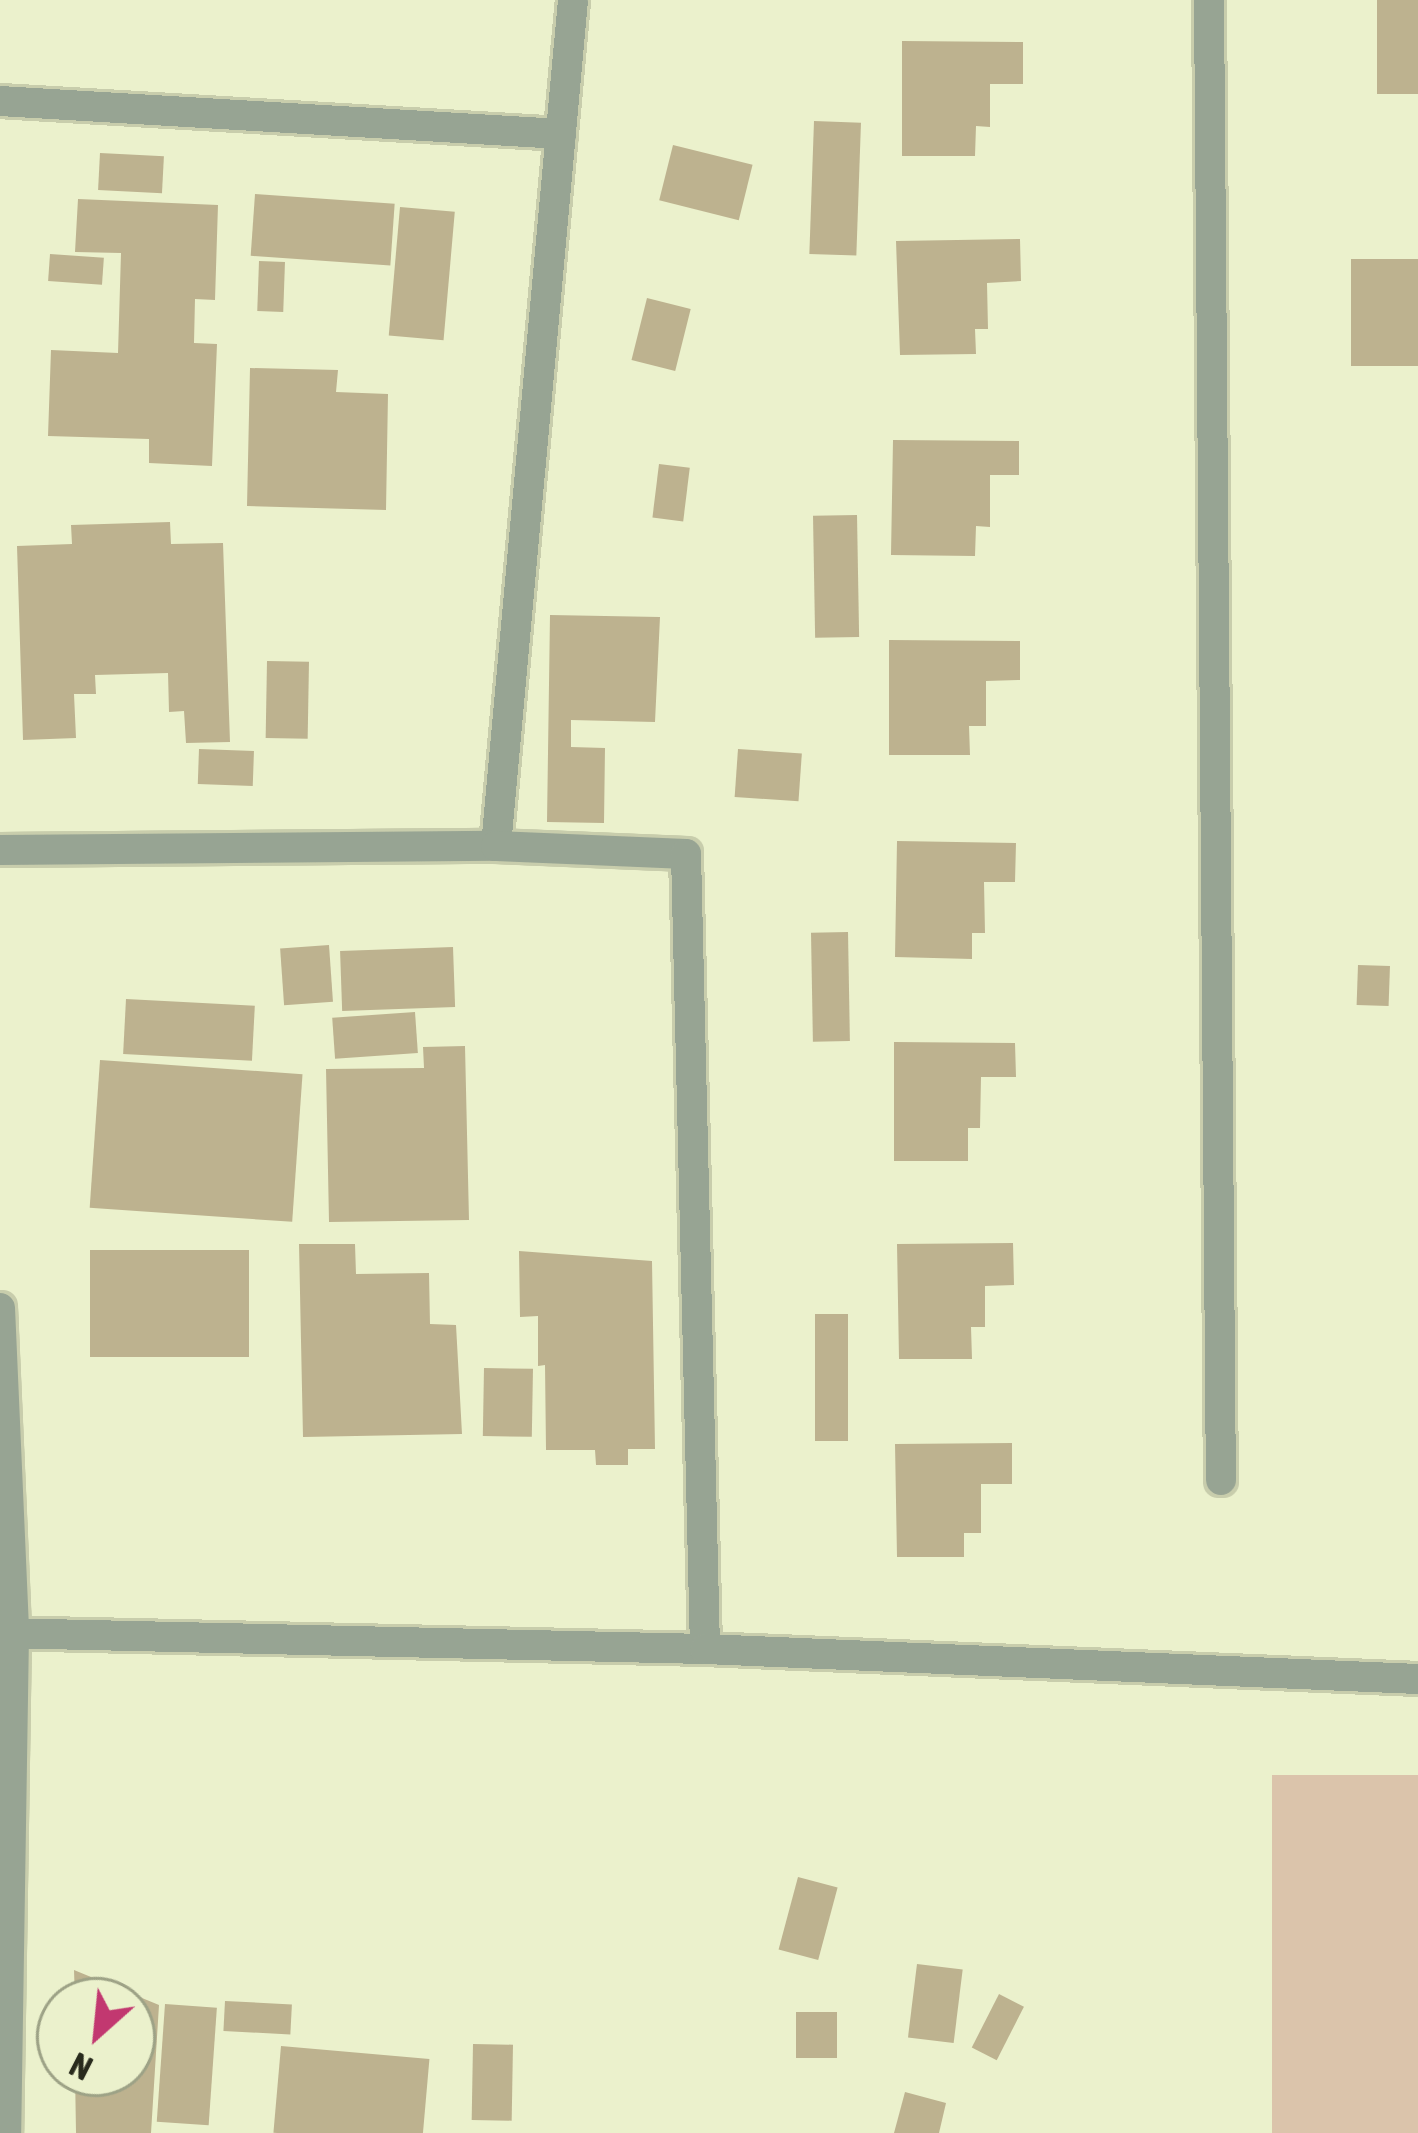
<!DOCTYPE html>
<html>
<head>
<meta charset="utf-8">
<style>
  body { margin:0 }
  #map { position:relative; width:1418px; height:2133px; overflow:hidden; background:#ebf1cc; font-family:"Asap Condensed",sans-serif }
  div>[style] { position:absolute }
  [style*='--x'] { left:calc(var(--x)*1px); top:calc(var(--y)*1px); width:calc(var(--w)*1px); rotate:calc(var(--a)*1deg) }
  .green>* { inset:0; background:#dbc4ab; transform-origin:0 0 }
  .building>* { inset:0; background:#bdb28f; transform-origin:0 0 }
  .roads { filter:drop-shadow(3px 0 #c8cdac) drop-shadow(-3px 0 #c8cdac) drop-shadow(0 3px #c8cdac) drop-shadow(0 -3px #c8cdac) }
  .street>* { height:30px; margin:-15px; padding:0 15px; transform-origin:15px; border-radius:15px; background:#97a493 }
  span { translate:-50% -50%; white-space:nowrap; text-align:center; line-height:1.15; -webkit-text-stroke:10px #ebf1cc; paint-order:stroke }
  .north { position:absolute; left:36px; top:1977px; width:120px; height:120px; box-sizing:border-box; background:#ebf1cc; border:3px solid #9da286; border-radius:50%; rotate:207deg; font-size:33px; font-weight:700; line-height:48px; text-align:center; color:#292b1d }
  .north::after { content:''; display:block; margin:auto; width:42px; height:54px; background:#c23870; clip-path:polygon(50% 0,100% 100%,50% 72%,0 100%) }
</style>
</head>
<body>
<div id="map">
  <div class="green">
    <i style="left:1418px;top:1775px;width:358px;height:146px;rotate:90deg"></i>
  </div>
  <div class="building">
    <i style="left:1377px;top:0;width:41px;height:94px"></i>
    <i style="clip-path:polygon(902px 41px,1023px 42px,1023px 84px,990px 84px,990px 127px,976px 126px,975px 156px,902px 156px)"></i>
    <i style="left:814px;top:121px;width:47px;height:133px;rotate:2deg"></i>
    <i style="left:673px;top:145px;width:82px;height:57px;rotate:14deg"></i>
    <i style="left:100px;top:153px;width:64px;height:37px;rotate:3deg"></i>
    <i style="left:255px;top:194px;width:140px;height:62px;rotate:4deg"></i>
    <i style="clip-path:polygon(78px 199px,218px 205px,215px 300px,195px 299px,194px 343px,217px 344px,212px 466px,149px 463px,149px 439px,48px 436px,51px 350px,118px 353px,121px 253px,75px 252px)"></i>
    <i style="left:400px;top:207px;width:55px;height:129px;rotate:5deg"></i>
    <i style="clip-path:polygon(1020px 239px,1021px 281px,987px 283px,988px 329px,975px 329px,976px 354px,900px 355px,896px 241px)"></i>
    <i style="left:50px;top:254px;width:54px;height:27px;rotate:4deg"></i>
    <i style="left:1351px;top:259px;width:67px;height:107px"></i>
    <i style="left:259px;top:261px;width:26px;height:50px;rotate:2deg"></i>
    <i style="left:647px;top:298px;width:45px;height:64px;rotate:14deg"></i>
    <i style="clip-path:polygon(250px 368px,338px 370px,336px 392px,388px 394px,386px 510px,247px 506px)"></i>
    <i style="clip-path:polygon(893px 440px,1019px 441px,1019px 475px,990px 475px,990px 527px,976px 526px,975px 556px,891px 555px)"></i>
    <i style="left:659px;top:464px;width:31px;height:54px;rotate:7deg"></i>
    <i style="left:857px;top:515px;width:122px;height:44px;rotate:89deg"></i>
    <i style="clip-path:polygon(170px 522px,171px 544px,223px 543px,230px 742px,186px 743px,184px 711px,169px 712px,168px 673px,95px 675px,96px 694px,74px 694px,76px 738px,23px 740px,17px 546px,72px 544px,71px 525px)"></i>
    <i style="clip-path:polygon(550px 615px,660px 617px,655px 722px,571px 720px,571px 747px,605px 748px,604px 823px,547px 822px)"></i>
    <i style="clip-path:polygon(889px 640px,1020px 641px,1020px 680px,986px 681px,986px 726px,969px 726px,970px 755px,889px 755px)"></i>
    <i style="left:267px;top:661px;width:42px;height:77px;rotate:1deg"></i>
    <i style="left:199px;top:749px;width:55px;height:35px;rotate:2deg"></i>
    <i style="left:738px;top:749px;width:64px;height:48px;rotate:4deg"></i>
    <i style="clip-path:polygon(897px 841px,1016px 843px,1015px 882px,984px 882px,985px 933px,972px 933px,972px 959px,895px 957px)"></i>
    <i style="left:848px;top:932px;width:109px;height:37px;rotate:89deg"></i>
    <i style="left:329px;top:945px;width:57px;height:49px;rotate:86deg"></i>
    <i style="left:453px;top:947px;width:60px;height:113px;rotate:88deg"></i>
    <i style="left:1358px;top:965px;width:32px;height:40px;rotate:2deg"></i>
    <i style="left:126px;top:999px;width:129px;height:55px;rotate:3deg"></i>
    <i style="left:415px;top:1012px;width:41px;height:83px;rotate:86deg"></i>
    <i style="clip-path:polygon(894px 1042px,1015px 1043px,1016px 1077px,981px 1077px,980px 1128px,968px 1128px,968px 1161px,894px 1161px)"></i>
    <i style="clip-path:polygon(465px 1046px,469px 1220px,329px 1222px,326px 1069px,424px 1068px,423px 1047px)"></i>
    <i style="left:100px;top:1060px;width:203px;height:148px;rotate:4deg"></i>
    <i style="clip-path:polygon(1013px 1243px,1014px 1285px,985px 1286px,985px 1327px,971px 1327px,972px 1359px,899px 1359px,897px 1244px)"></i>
    <i style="clip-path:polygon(299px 1244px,355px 1244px,356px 1274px,429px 1273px,430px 1324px,456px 1325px,462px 1434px,303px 1437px)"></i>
    <i style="left:90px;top:1250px;width:159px;height:107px"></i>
    <i style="clip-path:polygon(519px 1251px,652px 1261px,655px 1449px,628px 1449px,628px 1465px,596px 1465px,595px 1450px,546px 1450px,545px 1365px,538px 1366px,538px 1316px,520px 1317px)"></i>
    <i style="left:815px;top:1314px;width:33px;height:127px"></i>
    <i style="left:484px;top:1368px;width:49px;height:68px;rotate:1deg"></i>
    <i style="clip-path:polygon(1012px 1443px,1012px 1484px,981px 1484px,981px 1533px,964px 1533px,964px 1557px,897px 1557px,895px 1444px)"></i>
    <i style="left:798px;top:1877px;width:41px;height:75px;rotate:15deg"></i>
    <i style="left:917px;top:1964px;width:46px;height:74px;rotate:7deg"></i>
    <i style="clip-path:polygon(74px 1970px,159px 2005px,151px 2133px,76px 2133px,75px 2073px,132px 2073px,132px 2001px,75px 2001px)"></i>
    <i style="left:999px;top:1994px;width:28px;height:60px;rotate:27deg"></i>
    <i style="left:225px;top:2001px;width:67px;height:30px;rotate:3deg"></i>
    <i style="left:165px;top:2004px;width:52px;height:118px;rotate:4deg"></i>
    <i style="left:796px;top:2012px;width:41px;height:46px"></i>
    <i style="left:473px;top:2044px;width:40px;height:76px;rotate:1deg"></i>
    <i style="left:281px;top:2046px;width:149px;height:87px;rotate:5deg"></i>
    <i style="clip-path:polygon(905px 2092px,946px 2103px,939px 2133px,894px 2133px)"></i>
  </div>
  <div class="roads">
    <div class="street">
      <i style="--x:1209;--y:0;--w:1480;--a:89.54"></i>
      <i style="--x:0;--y:101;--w:562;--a:3.37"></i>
      <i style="--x:496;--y:846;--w:849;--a:-84.8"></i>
      <i style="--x:0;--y:850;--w:496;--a:-0.5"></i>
      <i style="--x:496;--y:846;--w:190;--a:2.4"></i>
      <i style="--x:686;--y:854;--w:795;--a:88.63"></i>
      <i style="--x:0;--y:1308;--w:326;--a:87.5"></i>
      <i style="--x:14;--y:1634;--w:499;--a:90.9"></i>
      <i style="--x:0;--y:1633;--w:705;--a:1.3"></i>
      <i style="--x:705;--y:1649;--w:714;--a:2.41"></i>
    </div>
  </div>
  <div class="north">N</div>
</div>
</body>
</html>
